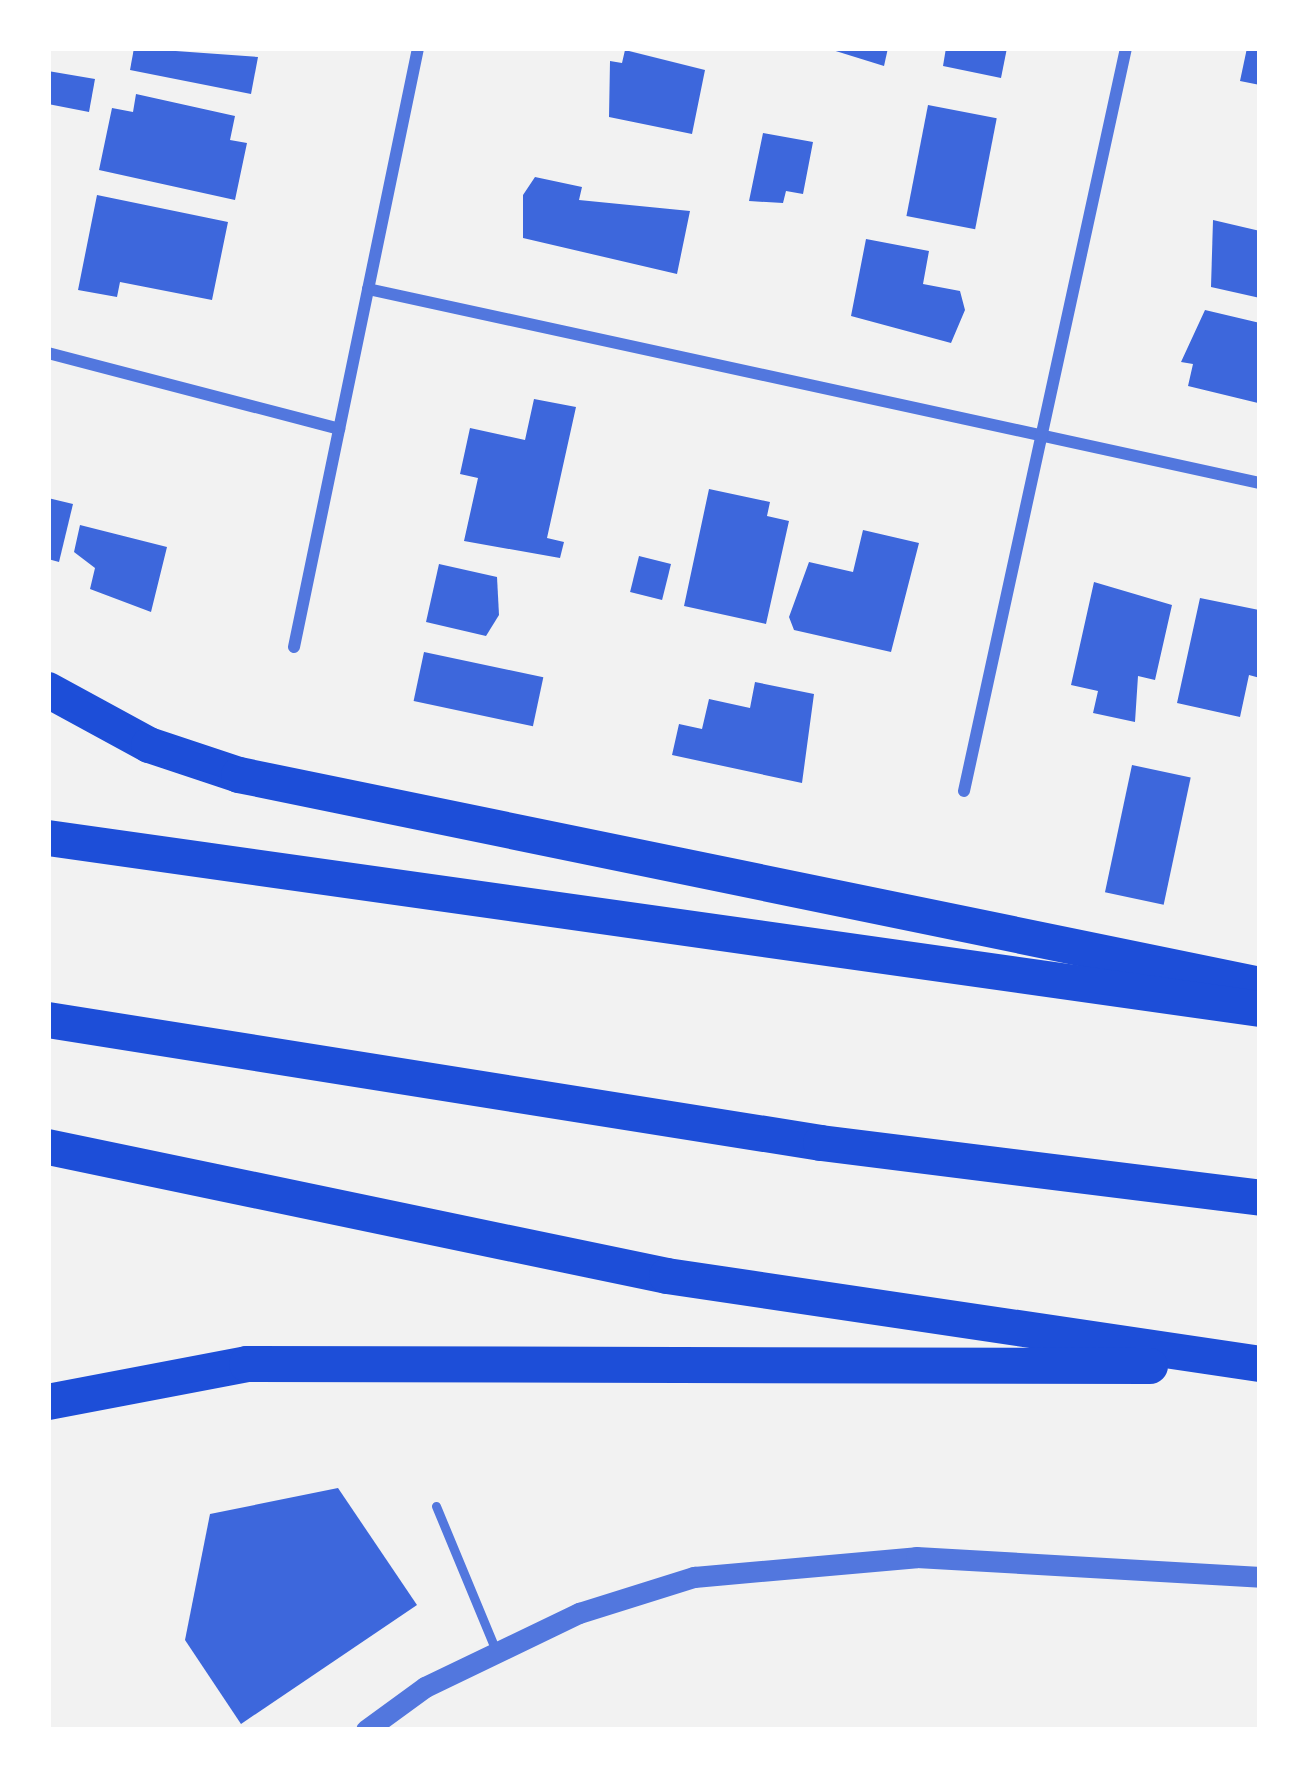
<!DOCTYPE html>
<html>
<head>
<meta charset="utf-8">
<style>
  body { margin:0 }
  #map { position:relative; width:1308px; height:1778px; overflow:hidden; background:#f2f2f2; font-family:"PT Sans Narrow",sans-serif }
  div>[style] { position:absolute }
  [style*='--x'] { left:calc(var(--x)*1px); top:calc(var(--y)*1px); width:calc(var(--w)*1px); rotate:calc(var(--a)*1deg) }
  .building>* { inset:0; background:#3d67dc; transform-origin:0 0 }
  .service>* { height:9px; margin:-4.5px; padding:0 4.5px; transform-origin:4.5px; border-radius:4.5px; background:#5277de }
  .minor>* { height:12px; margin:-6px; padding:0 6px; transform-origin:6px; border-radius:6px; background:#5277de }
  .tertiary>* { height:21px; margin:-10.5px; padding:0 10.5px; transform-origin:10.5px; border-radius:10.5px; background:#5277de }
  .motorway>* { height:36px; margin:-18px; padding:0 18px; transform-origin:18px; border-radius:18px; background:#1d4ed8 }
  span { translate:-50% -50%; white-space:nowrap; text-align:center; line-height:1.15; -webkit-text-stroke:9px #fff; paint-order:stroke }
  .frame { position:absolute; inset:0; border:51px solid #fff; pointer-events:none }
</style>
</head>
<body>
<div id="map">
  <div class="building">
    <i style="clip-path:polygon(134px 48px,258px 57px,251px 94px,130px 70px)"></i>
    <i style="clip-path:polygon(826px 48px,888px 48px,884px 66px)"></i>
    <i style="clip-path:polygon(946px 48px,1007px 48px,1001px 78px,943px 66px)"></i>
    <i style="clip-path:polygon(1247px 48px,1260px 48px,1260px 85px,1240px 81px)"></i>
    <i style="clip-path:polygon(625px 50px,705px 70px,692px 134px,609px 117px,610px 61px,622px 63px)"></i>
    <i style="clip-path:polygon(48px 71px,95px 79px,89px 112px,48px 104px)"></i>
    <i style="clip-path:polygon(136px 94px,235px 116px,230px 140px,247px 143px,235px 200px,99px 170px,112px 108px,133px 112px)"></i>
    <i style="left:928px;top:105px;width:70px;height:113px;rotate:11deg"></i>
    <i style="clip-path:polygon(763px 133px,813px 142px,803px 194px,786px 191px,783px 203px,749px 201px)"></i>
    <i style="clip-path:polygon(535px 177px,582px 187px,579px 200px,690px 211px,677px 274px,523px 238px,523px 195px)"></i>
    <i style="clip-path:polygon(97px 195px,228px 222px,212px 300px,120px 282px,117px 297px,78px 290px)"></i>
    <i style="clip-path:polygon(1213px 220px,1260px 231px,1260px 298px,1211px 287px)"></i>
    <i style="clip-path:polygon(866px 239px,929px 251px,923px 284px,960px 291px,965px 310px,951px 343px,851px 316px)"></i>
    <i style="clip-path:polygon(1205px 310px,1260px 323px,1258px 403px,1188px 386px,1193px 364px,1181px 362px)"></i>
    <i style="clip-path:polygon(534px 399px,576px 407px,547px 538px,564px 542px,560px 558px,464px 541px,478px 478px,460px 474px,470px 428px,525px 440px)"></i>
    <i style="clip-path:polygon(709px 489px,770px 502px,767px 516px,789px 521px,766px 624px,684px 606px)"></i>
    <i style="clip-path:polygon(48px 498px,73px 504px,59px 562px,48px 559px)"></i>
    <i style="clip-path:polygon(80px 525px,167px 547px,151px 612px,90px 589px,95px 568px,74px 552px)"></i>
    <i style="clip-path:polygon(863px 530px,919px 543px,891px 652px,794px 630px,789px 617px,809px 562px,853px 572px)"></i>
    <i style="left:639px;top:556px;width:33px;height:37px;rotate:14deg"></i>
    <i style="clip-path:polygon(439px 564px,497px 577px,499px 615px,486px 636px,426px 622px)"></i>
    <i style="clip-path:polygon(1094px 582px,1172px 605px,1155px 680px,1138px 676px,1135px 722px,1093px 713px,1098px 691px,1071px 685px)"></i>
    <i style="clip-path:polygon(1200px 598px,1259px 610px,1260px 678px,1249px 675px,1240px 717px,1177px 703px)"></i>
    <i style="left:424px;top:652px;width:122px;height:50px;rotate:12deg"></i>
    <i style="clip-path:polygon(755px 682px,814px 694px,802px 783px,672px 755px,679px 724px,702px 729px,709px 699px,750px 708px)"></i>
    <i style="left:1132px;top:765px;width:60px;height:130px;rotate:12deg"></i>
    <i style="clip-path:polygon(338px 1488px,417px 1605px,241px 1724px,185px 1640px,210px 1514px)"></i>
  </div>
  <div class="service">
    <i style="--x:436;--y:1506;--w:157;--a:67.5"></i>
  </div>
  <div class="minor">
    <i style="--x:368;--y:289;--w:913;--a:12.27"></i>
    <i style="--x:48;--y:353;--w:301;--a:14.6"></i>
    <i style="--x:294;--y:647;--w:612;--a:-78.3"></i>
    <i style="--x:964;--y:791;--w:760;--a:-77.7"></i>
  </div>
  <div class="tertiary">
    <i style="--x:366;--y:1730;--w:73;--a:-36.1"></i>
    <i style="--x:425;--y:1687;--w:171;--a:-25.7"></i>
    <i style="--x:579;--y:1613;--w:121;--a:-17.4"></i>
    <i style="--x:694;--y:1577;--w:223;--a:-5.1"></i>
    <i style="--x:916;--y:1557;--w:345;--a:3.3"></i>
  </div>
  <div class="motorway">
    <i style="--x:48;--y:690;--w:115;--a:28.6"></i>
    <i style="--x:149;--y:745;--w:95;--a:18.4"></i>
    <i style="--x:239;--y:775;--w:1042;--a:11.62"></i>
    <i style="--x:48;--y:838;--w:1224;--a:8.03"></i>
    <i style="--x:48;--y:1020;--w:783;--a:9.04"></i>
    <i style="--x:821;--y:1143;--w:442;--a:7.1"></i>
    <i style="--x:48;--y:1147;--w:632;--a:11.77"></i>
    <i style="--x:667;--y:1276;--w:599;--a:8.44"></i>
    <i style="--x:48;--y:1402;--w:203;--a:-10.8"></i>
    <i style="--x:247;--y:1364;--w:903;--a:0.13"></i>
  </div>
  <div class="frame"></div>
</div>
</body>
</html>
